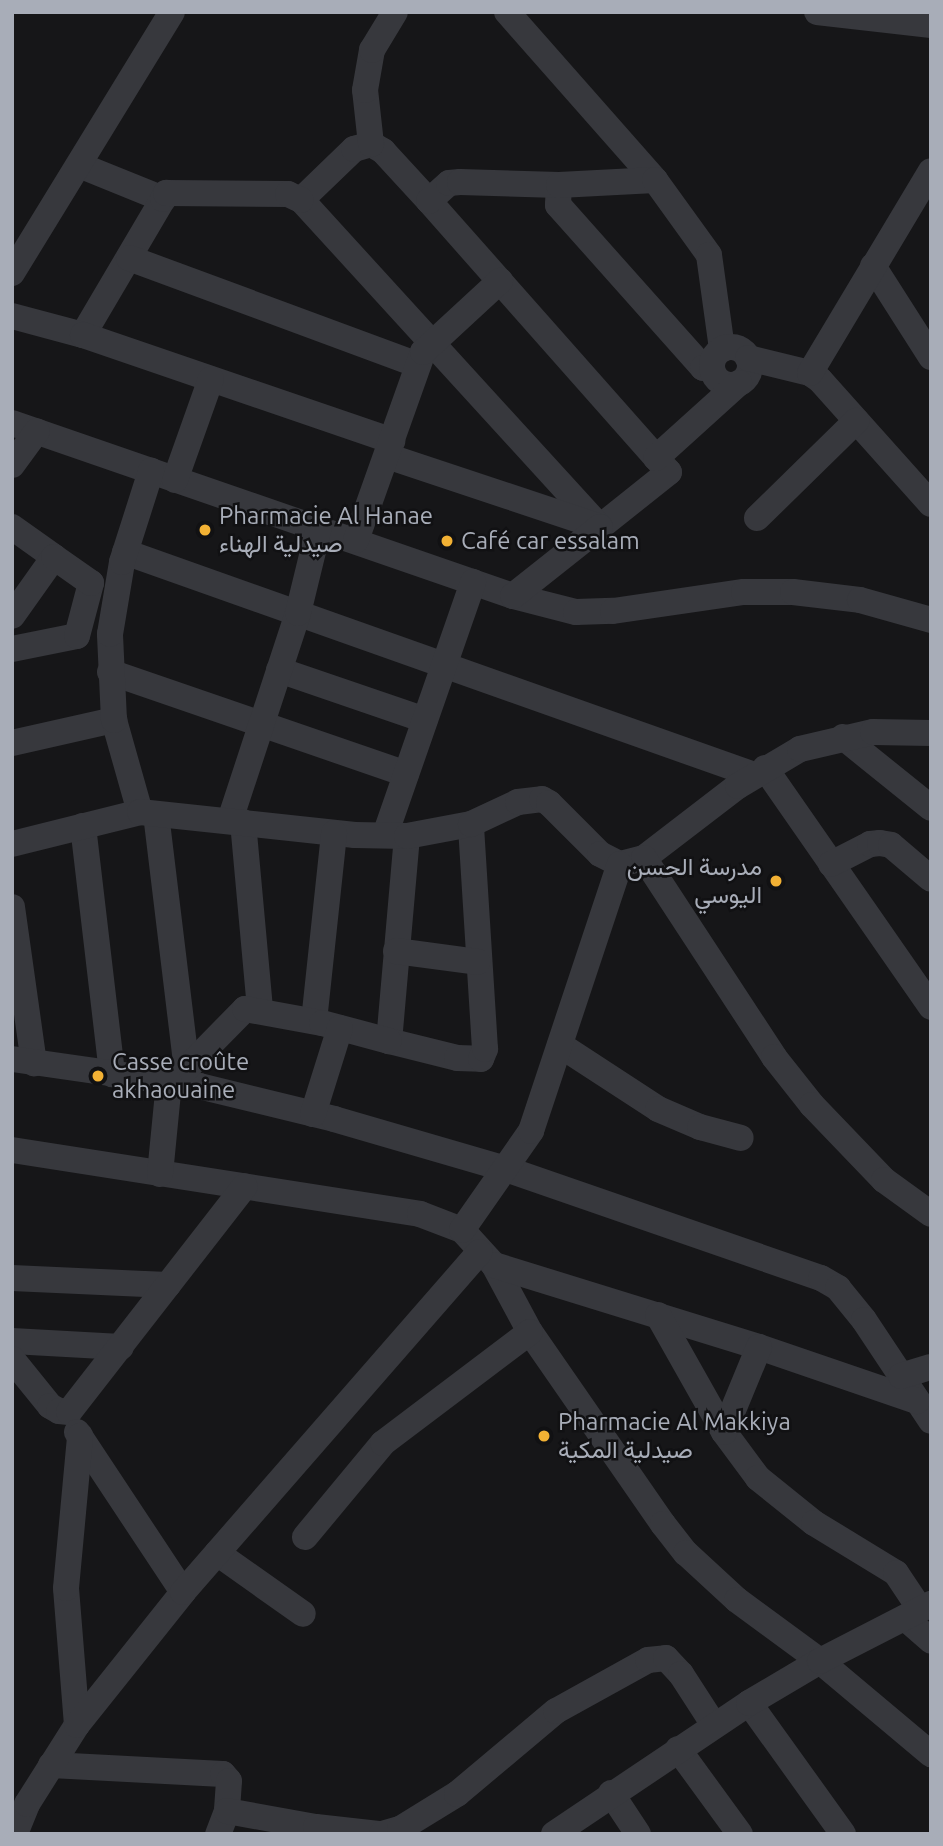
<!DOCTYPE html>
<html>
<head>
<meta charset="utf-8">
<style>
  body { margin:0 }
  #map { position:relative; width:943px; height:1846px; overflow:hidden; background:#161618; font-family:Ubuntu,Vazirmatn,sans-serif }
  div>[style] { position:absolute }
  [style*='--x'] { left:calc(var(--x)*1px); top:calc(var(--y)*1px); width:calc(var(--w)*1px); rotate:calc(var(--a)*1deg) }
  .minor>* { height:26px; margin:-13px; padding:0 13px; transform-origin:13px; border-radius:13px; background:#37383d }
  .minor>.ring { margin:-13px; padding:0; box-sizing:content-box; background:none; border:26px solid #37383d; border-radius:50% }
  .dots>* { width:19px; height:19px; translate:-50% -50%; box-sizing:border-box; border:4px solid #111113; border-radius:50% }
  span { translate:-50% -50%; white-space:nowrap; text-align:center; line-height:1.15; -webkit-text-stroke:5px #111113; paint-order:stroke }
  .poi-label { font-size:24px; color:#a8adb8 }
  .left { translate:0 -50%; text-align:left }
  .right { translate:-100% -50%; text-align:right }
  .frame { position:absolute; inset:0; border:14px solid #a8adb8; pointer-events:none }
</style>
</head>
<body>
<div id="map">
  <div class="minor">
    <i style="--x:507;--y:12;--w:224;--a:48.6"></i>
    <i style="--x:817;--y:12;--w:115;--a:6.5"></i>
    <i style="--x:371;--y:144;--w:14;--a:30"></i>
    <i style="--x:383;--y:151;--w:68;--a:47.4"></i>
    <i style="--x:429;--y:201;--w:362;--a:48.5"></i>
    <i style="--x:669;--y:472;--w:88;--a:141.4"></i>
    <i style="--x:600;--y:527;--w:443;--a:-132.4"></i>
    <i style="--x:301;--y:200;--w:74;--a:-43.9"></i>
    <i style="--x:354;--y:149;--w:18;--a:-16"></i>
    <i style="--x:371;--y:144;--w:54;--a:-96.3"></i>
    <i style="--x:365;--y:90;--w:41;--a:-80.1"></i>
    <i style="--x:372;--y:50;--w:44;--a:-58.8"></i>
    <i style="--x:79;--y:165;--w:91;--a:22"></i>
    <i style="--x:163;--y:199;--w:158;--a:120.5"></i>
    <i style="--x:559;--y:185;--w:20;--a:93"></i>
    <i style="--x:558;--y:205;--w:218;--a:48.3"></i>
    <i style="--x:703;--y:368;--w:9;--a:-6"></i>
    <i style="--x:163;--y:199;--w:7;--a:-63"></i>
    <i style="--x:166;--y:193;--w:122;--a:0.5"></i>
    <i style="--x:288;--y:194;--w:14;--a:25"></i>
    <i style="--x:429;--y:201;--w:27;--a:-42"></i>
    <i style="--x:449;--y:183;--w:11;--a:-5"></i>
    <i style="--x:460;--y:182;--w:99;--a:1.7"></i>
    <i style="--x:559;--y:185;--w:96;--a:-3"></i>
    <i style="--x:655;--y:180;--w:92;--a:54.2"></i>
    <i style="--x:709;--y:255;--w:95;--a:82.1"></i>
    <i style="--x:129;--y:258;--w:308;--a:20.3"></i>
    <i style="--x:873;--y:266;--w:108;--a:57.5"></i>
    <i style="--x:12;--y:273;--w:306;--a:-58.5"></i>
    <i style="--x:12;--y:316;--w:73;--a:15"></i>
    <i style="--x:83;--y:335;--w:327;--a:18.9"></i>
    <i class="ring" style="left:712px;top:347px;width:12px;height:12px"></i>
    <i style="--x:748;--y:358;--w:64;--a:13.6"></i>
    <i style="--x:810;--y:373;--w:12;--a:35"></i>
    <i style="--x:820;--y:380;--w:166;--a:48.2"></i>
    <i style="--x:810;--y:373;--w:235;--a:-59.1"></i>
    <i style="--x:12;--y:423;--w:530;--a:19.05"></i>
    <i style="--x:513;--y:596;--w:65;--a:14.3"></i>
    <i style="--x:576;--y:612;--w:37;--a:-2"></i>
    <i style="--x:613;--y:611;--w:132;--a:-8.3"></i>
    <i style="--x:744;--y:592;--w:49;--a:0"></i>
    <i style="--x:793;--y:592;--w:67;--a:6.8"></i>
    <i style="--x:860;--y:600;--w:74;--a:15.7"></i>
    <i style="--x:387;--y:456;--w:222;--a:18.4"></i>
    <i style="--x:656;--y:458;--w:112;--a:-42.1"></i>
    <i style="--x:12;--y:465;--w:42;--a:-53.7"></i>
    <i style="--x:175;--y:480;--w:107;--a:-70.4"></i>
    <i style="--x:757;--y:518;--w:139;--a:-44.4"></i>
    <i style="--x:12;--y:527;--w:52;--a:35.5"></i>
    <i style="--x:54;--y:557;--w:72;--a:125.4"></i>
    <i style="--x:356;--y:540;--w:200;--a:-70.4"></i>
    <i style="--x:423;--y:352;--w:105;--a:-42.7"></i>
    <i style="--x:125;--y:552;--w:667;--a:19.52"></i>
    <i style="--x:513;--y:596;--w:111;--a:-38.4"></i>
    <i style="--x:12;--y:649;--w:66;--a:-11.3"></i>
    <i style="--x:77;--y:636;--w:55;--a:-75.2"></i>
    <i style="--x:91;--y:583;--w:45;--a:-144.9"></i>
    <i style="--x:279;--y:670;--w:154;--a:18.9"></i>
    <i style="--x:110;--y:672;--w:313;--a:19"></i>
    <i style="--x:843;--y:737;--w:113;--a:38.9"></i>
    <i style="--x:12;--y:743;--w:105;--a:-12.7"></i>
    <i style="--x:765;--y:768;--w:291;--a:55.2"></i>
    <i style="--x:140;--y:812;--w:96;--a:-105.8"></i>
    <i style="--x:114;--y:720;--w:86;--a:-92.7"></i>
    <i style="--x:110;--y:634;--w:73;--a:-80.5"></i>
    <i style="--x:122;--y:562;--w:96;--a:-72.3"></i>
    <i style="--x:156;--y:814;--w:273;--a:83.1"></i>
    <i style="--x:230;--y:820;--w:218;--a:-71.8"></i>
    <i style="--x:298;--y:613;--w:89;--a:-76.3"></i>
    <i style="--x:243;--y:822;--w:189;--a:84.8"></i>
    <i style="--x:83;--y:826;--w:250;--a:83.3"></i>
    <i style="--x:385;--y:835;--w:268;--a:-70.8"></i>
    <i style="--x:407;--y:836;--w:206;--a:95"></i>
    <i style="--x:389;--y:1041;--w:70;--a:14"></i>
    <i style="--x:457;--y:1058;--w:24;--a:2"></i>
    <i style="--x:481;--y:1059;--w:11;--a:-68"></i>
    <i style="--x:485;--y:1049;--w:225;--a:-93.6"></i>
    <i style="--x:12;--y:844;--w:132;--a:-14"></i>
    <i style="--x:140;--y:812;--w:216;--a:6.1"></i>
    <i style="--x:355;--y:835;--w:52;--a:1.1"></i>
    <i style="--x:407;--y:836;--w:65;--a:-10.6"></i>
    <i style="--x:471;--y:824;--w:52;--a:-25.1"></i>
    <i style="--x:518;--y:802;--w:24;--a:-7"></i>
    <i style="--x:542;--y:799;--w:8;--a:30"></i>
    <i style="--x:549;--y:803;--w:72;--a:45"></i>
    <i style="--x:600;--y:854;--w:22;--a:27"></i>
    <i style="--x:620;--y:864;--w:25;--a:-14"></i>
    <i style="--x:644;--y:858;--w:118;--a:-37.5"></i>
    <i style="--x:738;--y:786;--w:72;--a:-30.8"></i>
    <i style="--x:800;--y:749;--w:75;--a:-13.1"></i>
    <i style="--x:873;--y:732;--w:58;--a:1"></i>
    <i style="--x:644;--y:858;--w:238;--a:56.8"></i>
    <i style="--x:774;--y:1057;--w:61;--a:51.6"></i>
    <i style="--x:812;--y:1105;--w:104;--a:46.2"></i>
    <i style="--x:884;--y:1180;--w:58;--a:35.9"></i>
    <i style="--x:831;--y:864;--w:44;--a:-27.1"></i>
    <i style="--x:870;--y:844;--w:10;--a:-6"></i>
    <i style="--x:880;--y:843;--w:11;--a:10"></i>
    <i style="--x:891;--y:845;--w:52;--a:40.4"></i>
    <i style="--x:12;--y:907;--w:158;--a:82"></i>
    <i style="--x:396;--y:951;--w:82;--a:7.7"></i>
    <i style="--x:314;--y:1021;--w:189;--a:-83.9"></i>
    <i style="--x:560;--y:1045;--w:117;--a:33.1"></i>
    <i style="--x:658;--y:1109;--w:46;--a:23.2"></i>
    <i style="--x:700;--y:1127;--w:42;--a:15"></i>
    <i style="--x:12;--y:1059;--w:189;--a:8.2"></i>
    <i style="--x:199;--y:1086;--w:139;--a:13.7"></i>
    <i style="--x:334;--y:1119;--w:179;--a:16.2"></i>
    <i style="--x:506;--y:1169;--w:333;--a:19.1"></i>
    <i style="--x:821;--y:1278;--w:20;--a:30"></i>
    <i style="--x:838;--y:1288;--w:41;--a:50.9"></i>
    <i style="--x:864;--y:1320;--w:121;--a:56.4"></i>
    <i style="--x:186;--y:1069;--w:84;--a:-45.5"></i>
    <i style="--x:245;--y:1009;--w:78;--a:10.3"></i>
    <i style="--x:322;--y:1023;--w:69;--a:15"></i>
    <i style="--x:313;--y:1114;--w:90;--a:-72.6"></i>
    <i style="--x:12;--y:1150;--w:413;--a:8.9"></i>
    <i style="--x:420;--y:1214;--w:45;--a:20.9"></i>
    <i style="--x:462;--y:1230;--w:47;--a:47.6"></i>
    <i style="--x:494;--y:1265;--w:76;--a:61.8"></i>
    <i style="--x:530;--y:1332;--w:234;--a:55.3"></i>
    <i style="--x:663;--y:1524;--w:37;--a:52"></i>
    <i style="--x:686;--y:1553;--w:69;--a:42.7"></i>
    <i style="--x:737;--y:1600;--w:103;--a:36.3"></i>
    <i style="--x:820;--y:1661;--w:145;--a:40"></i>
    <i style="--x:160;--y:1174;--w:92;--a:-84.4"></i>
    <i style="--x:462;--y:1230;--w:121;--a:-55.1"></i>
    <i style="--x:531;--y:1131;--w:281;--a:-71.6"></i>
    <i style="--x:494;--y:1265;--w:277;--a:17.2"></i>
    <i style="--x:759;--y:1347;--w:167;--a:18.9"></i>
    <i style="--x:12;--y:1278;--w:156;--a:2.6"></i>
    <i style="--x:658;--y:1315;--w:134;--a:60.6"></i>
    <i style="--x:724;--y:1432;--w:57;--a:53.5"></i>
    <i style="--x:758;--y:1478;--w:72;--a:38.8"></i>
    <i style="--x:814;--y:1523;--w:96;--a:31.4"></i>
    <i style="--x:896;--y:1573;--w:43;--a:56.3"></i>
    <i style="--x:12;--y:1341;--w:109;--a:3.2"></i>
    <i style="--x:12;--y:1359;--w:60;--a:51"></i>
    <i style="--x:50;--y:1406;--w:10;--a:29"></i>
    <i style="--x:59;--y:1411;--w:10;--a:6"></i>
    <i style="--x:69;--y:1412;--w:286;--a:-52.1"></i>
    <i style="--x:901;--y:1376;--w:31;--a:-17"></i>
    <i style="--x:77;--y:1432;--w:192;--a:56.5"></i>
    <i style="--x:724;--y:1432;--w:92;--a:-67.6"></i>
    <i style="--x:305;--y:1537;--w:122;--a:-50.3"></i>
    <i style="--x:383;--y:1443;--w:184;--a:-37.1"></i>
    <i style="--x:217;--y:1553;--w:105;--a:35.3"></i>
    <i style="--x:905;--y:1618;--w:35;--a:41"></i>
    <i style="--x:749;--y:1703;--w:161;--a:54.3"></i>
    <i style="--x:77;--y:1725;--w:137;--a:-94.6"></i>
    <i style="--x:66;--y:1588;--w:153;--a:-84.7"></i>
    <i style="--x:678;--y:1749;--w:105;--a:53.9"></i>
    <i style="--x:51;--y:1765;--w:172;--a:3"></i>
    <i style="--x:223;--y:1774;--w:9;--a:49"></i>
    <i style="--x:229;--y:1781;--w:30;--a:94"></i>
    <i style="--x:227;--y:1811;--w:25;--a:111"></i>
    <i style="--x:611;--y:1793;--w:49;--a:56.6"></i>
    <i style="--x:227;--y:1811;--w:90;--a:10.2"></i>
    <i style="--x:316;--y:1827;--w:63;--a:6.3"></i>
    <i style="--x:15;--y:1834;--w:32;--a:-68"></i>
    <i style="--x:27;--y:1804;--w:93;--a:-57.7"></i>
    <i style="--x:77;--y:1725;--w:170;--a:-51.4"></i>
    <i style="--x:183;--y:1592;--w:451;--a:-48.9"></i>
    <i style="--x:382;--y:1834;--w:19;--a:-16"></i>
    <i style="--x:400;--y:1829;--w:67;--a:-31.6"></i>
    <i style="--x:457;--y:1794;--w:129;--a:-40"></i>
    <i style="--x:556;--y:1711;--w:105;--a:-29"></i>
    <i style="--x:648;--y:1660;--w:18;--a:-6"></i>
    <i style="--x:666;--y:1658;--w:22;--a:47"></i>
    <i style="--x:681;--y:1674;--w:61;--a:57.1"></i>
    <i style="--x:554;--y:1834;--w:235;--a:-33.9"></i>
    <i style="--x:749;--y:1703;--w:82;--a:-30.6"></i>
    <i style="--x:820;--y:1661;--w:125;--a:-27.2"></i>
  </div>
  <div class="dots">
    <i style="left:205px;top:530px;background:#f2b134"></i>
    <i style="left:447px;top:541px;background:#f2b134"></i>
    <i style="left:776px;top:881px;background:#f2b134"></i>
    <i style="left:98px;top:1076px;background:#f2b134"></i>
    <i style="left:544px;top:1436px;background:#f2b134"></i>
  </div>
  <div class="poi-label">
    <span class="left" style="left:219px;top:530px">Pharmacie Al Hanae<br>صيدلية الهناء</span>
    <span class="left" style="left:461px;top:541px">Café car essalam</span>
    <span class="right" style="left:762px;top:881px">مدرسة الحسن<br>اليوسي</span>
    <span class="left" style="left:112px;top:1076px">Casse croûte<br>akhaouaine</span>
    <span class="left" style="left:558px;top:1436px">Pharmacie Al Makkiya<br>صيدلية المكية</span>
  </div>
  <div class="frame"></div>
</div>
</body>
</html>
